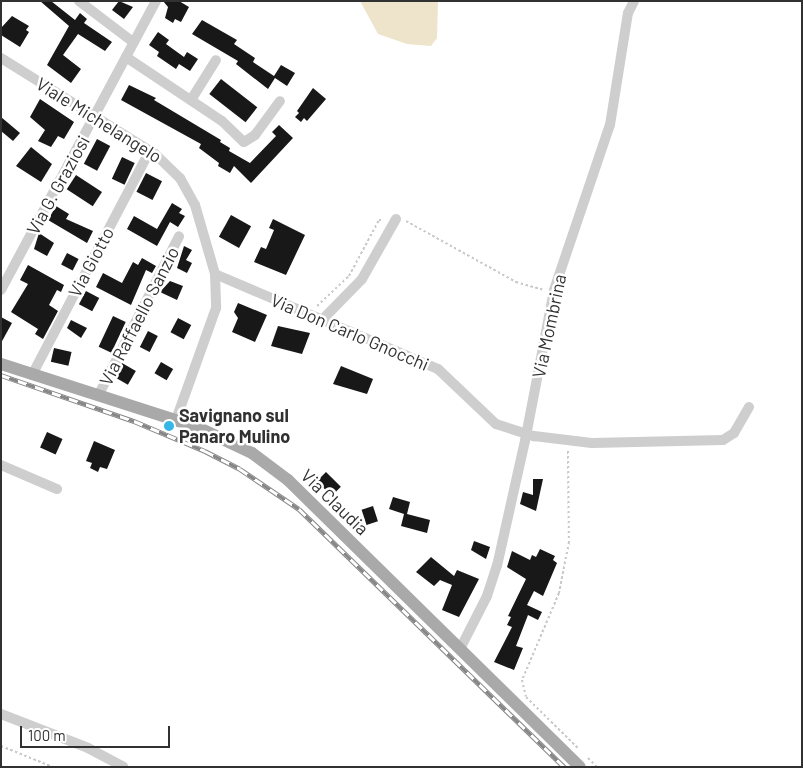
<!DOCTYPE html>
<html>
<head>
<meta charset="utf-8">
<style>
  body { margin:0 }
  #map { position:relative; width:803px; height:768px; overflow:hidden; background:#fff; font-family:Barlow,sans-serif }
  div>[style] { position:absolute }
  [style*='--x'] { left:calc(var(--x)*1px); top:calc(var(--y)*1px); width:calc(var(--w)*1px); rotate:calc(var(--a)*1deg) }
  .water>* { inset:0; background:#ede4cb }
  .building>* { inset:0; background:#181818; transform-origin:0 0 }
  .path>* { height:2px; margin-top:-1px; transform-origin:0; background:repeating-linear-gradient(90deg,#c8c8c8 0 2.5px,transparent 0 5px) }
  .minor>* { height:10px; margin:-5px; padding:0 5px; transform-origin:5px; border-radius:5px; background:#cecece }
  .major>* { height:12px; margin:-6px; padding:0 6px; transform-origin:6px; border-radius:6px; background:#a9a9a9 }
  .rail>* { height:5px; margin-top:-2.5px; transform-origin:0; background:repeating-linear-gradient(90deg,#fff 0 9px,#868686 0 18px); box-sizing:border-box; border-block:1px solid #868686 }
  .dots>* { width:14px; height:14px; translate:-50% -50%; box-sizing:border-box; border:2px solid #fff; border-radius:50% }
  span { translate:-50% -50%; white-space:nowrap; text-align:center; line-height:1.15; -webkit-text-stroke:5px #fff; paint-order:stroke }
  .street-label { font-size:18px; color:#313131 }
  .poi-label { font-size:18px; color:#313131; font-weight:700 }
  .left { translate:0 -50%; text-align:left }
  .frame { position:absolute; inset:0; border:2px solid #313131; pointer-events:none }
  .scale { position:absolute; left:20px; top:726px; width:150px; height:22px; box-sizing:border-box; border:2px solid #313131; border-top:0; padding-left:6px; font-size:15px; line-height:18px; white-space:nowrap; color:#313131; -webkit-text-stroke:4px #fff; paint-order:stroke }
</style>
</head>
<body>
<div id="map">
  <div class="water">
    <i style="clip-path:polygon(360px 1px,438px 1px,437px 38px,431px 46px,407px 44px,378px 34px)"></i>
  </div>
  <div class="building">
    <i style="clip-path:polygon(40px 1px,51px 1px,75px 20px,80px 13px,87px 19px,84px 23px,112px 42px,105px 51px,78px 34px,63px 55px,81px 69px,71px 83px,47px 65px,69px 26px)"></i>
    <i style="clip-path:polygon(119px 1px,133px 7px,124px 19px,112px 10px)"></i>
    <i style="clip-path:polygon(163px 1px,179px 1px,189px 7px,181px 22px,175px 19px,173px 23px,165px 18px,168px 7px)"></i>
    <i style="clip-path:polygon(12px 16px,29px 26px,26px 30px,29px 32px,20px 47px,1px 35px,1px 28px)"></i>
    <i style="clip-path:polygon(202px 20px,237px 40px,234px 44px,255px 58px,253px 62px,274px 76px,281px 65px,295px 73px,287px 86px,275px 78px,268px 89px,236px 64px,238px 61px,192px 34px)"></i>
    <i style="clip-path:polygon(158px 32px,169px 40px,166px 44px,184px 57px,187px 52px,198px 59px,190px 71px,179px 64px,176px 69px,157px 56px,159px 52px,149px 45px)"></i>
    <i style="left:221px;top:79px;width:46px;height:19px;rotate:38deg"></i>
    <i style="clip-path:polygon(129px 85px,156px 98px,154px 100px,221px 140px,220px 142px,230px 148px,229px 151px,250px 163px,276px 136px,272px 132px,279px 125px,293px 138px,251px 183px,234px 166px,230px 173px,218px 166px,219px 163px,199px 148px,201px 144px,121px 100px)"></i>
    <i style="clip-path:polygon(313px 88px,326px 99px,307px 121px,304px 118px,301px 122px,295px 117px,299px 113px,297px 111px)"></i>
    <i style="clip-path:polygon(40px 99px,74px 122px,64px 139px,58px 136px,51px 147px,38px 141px,45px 130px,30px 117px)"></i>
    <i style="clip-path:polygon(1px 117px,20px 133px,13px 141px,1px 131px)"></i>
    <i style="left:97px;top:139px;width:15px;height:28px;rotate:28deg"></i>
    <i style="clip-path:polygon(31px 147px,52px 164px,41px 182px,16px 166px)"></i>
    <i style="left:122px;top:157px;width:14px;height:24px;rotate:25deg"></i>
    <i style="left:146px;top:173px;width:18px;height:21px;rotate:27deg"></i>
    <i style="left:76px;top:175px;width:31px;height:17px;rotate:33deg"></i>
    <i style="clip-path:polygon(172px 203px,182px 209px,179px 213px,185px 216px,178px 227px,170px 222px,157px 246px,127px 229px,134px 216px,157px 229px)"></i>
    <i style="clip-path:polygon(56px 206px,69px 214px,66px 219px,93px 231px,87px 243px,48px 220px)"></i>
    <i style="left:231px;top:215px;width:23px;height:25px;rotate:29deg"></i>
    <i style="clip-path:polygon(273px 219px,305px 235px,286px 275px,254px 262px,261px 247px,266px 249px,274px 230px,269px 228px)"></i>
    <i style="clip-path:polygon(39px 233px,54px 243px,47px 256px,34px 249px)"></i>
    <i style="clip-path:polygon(184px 246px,192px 250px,186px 260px,192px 263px,187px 273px,177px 268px)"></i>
    <i style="left:67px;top:253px;width:13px;height:13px;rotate:27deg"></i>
    <i style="clip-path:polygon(142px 258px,156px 266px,152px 273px,146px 270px,131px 305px,96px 287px,103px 273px,122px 283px,133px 262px,138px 265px)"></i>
    <i style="clip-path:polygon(28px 265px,64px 285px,61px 292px,57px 290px,49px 305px,58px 311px,43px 339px,35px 334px,38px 329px,11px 312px,28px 284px,20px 280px)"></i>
    <i style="clip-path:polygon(170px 281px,183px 286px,177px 300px,160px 292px)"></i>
    <i style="left:86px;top:291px;width:15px;height:15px;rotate:28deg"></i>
    <i style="clip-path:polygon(238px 303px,267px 315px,255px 342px,232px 332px,238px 318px,234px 312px)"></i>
    <i style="left:113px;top:316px;width:14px;height:34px;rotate:25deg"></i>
    <i style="clip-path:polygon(1px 317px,12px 323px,1px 343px)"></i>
    <i style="left:178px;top:318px;width:15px;height:16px;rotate:28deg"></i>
    <i style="clip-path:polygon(71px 320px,87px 328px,81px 338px,67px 328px)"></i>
    <i style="clip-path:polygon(278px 326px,310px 333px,302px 354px,271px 346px)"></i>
    <i style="left:148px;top:331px;width:11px;height:18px;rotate:27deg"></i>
    <i style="left:54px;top:348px;width:18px;height:14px;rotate:13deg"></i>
    <i style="left:161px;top:362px;width:14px;height:13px;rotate:30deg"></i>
    <i style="left:122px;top:363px;width:16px;height:16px;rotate:30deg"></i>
    <i style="clip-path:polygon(341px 366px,373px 379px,367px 394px,333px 384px)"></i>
    <i style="left:47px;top:432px;width:17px;height:17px;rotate:24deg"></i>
    <i style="clip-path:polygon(94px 441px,115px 450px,107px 469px,100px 467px,98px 472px,90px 468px,92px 463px,86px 461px)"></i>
    <i style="left:326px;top:472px;width:21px;height:13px;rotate:45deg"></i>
    <i style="clip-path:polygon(533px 479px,543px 479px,536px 511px,520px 504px,523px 492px,533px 495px)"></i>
    <i style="clip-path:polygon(393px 497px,410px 502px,407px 514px,430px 520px,427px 533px,401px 526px,404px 514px,389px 509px)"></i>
    <i style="left:373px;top:506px;width:16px;height:12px;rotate:72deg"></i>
    <i style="clip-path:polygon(474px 541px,490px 547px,486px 559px,471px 550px)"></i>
    <i style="clip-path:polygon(540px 549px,555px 556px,553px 560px,557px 563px,543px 596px,534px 591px,527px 605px,542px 612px,538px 620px,528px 615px,516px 646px,523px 648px,514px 670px,494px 662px,512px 627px,507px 625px,511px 617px,508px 616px,526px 579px,507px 567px,512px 551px,530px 560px,532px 555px,536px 557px)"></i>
    <i style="clip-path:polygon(431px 557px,454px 576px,457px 570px,479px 579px,459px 617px,442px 610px,452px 585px,440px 580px,434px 586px,416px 572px)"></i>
  </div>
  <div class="path">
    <i style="--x:406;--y:221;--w:126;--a:29"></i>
    <i style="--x:516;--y:282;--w:29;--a:16"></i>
    <i style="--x:317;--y:306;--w:44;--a:-43.2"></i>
    <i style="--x:349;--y:276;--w:64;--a:-61.8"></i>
    <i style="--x:379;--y:220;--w:5;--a:0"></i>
    <i style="--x:568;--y:451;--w:91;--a:89.4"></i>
    <i style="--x:569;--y:542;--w:52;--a:101.1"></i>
    <i style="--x:559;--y:593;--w:95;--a:113"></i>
    <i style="--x:522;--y:680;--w:17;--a:77"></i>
    <i style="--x:526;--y:697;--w:74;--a:44.5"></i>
    <i style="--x:1;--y:746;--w:56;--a:22"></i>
    <i style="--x:588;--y:758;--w:13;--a:45"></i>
  </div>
  <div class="minor">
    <i style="--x:79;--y:1;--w:68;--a:37.2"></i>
    <i style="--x:126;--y:57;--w:115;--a:33.7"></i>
    <i style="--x:222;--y:121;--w:30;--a:44"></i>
    <i style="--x:244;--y:142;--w:13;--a:-32"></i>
    <i style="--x:255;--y:135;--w:42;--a:-53.7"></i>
    <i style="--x:1;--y:58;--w:181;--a:31.9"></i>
    <i style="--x:155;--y:154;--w:35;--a:44"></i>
    <i style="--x:180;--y:178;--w:31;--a:61"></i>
    <i style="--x:195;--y:205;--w:72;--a:73.8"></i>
    <i style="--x:215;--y:274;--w:34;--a:88"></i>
    <i style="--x:216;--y:308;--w:119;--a:109.7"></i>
    <i style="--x:191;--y:100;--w:47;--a:-58"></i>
    <i style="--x:215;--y:274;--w:242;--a:23.1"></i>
    <i style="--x:438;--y:369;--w:80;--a:43.5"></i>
    <i style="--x:496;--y:424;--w:40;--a:18"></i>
    <i style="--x:534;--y:436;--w:58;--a:6.9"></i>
    <i style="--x:592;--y:443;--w:131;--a:-1.3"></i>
    <i style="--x:723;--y:440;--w:13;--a:-32"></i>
    <i style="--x:734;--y:433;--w:30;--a:-60"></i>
    <i style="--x:1;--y:290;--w:328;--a:-61.8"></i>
    <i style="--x:322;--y:320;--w:57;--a:-45.7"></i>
    <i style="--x:362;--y:279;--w:69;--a:-60.5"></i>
    <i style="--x:32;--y:375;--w:254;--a:-62.3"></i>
    <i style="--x:98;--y:396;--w:179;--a:-63.1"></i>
    <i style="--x:1;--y:465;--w:61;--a:23.2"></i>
    <i style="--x:460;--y:649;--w:59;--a:-63"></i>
    <i style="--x:487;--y:596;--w:32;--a:-72"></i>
    <i style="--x:497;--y:566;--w:128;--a:-77.4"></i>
    <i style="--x:525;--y:441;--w:154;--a:-79.1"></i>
    <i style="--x:554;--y:290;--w:174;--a:-71.3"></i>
    <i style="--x:610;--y:125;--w:113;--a:-80.9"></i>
    <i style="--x:628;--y:13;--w:13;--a:-63"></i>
    <i style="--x:1;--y:714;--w:93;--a:21.3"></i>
    <i style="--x:88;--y:748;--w:40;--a:28"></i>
  </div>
  <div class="major">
    <i style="--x:1;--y:364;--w:206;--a:17.8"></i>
    <i style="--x:197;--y:427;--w:61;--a:25.3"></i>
    <i style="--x:252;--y:453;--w:45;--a:36.9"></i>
    <i style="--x:288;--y:480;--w:409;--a:44.5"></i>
  </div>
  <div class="rail">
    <i style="--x:1;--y:375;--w:141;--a:19.1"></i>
    <i style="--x:134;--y:421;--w:77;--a:22.9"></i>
    <i style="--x:205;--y:451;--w:39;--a:27"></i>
    <i style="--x:240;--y:469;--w:71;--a:34.1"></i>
    <i style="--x:299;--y:509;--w:370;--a:44.2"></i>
  </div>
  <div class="dots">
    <i style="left:169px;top:426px;background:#34b7e7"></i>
  </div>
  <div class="street-label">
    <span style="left:99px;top:120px;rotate:32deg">Viale Michelangelo</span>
    <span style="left:58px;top:185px;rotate:-61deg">Via G. Graziosi</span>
    <span style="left:91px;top:262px;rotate:-62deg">Via Giotto</span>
    <span style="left:139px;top:316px;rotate:-63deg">Via Raffaello Sanzio</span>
    <span style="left:549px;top:326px;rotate:-78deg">Via Mombrina</span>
    <span style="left:350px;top:332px;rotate:23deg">Via Don Carlo Gnocchi</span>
    <span style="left:335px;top:502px;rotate:44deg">Via Claudia</span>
  </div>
  <div class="poi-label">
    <span class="left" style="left:179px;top:426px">Savignano sul<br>Panaro Mulino</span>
  </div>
  <div class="frame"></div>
  <div class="scale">100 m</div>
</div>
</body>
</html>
